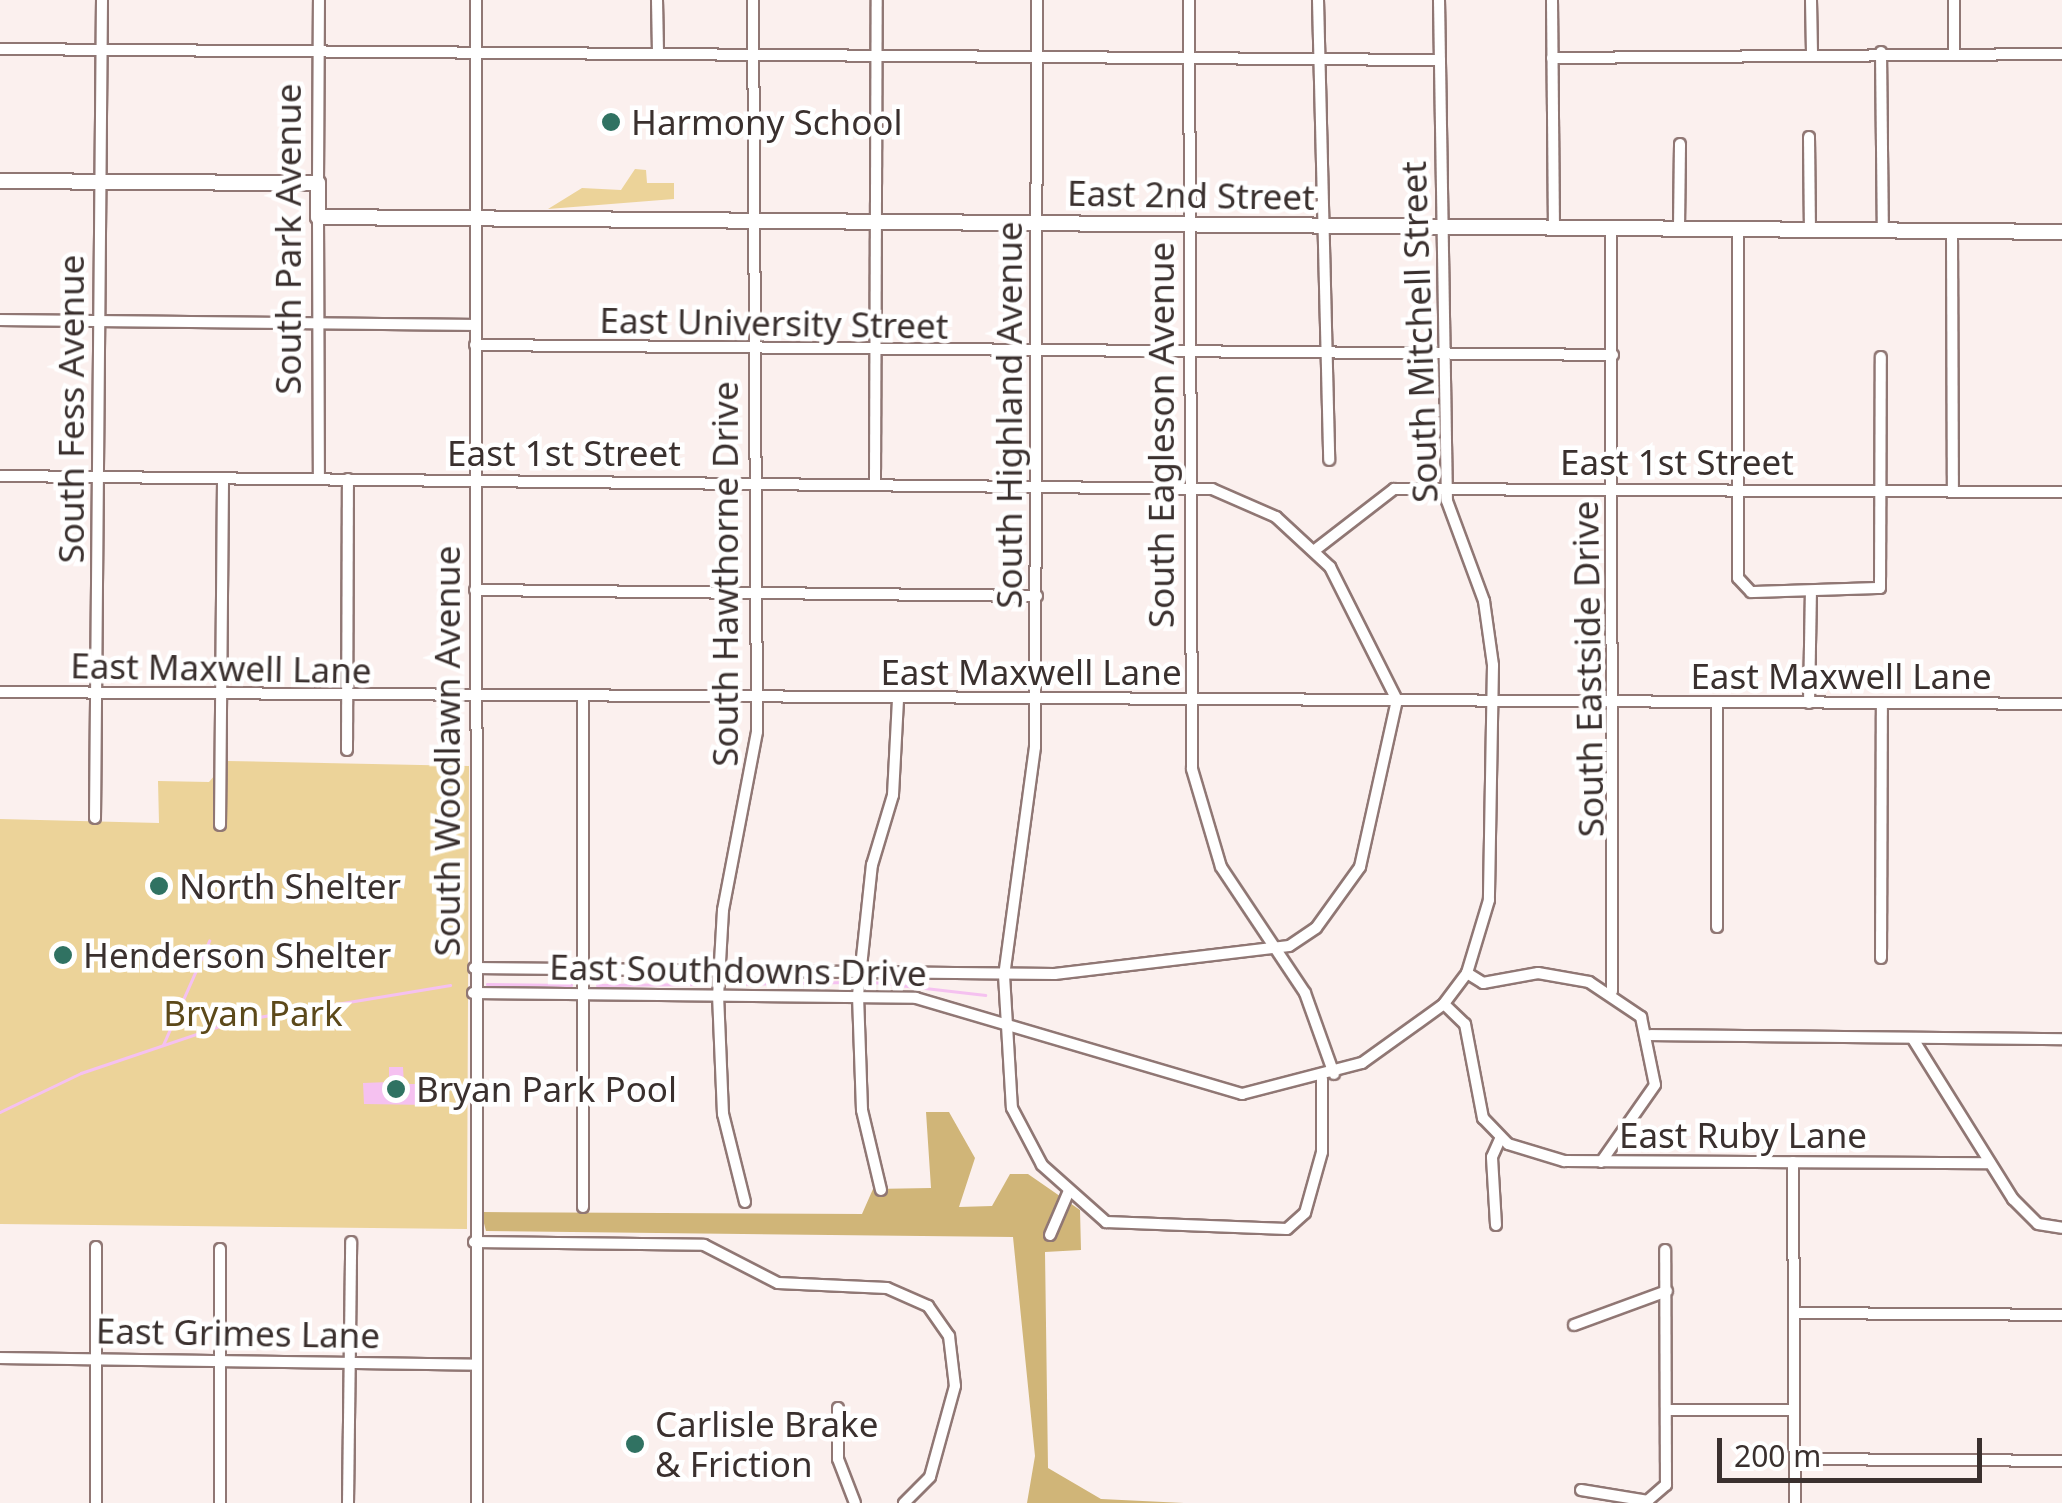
<!DOCTYPE html>
<html>
<head>
<meta charset="utf-8">
<style>
  body { margin:0 }
  #map { position:relative; width:2062px; height:1503px; overflow:hidden; background:#fbf0ee; font-family:"Noto Sans",sans-serif }
  div>[style] { position:absolute }
  [style*='--x'] { left:calc(var(--x)*1px); top:calc(var(--y)*1px); width:calc(var(--w)*1px); rotate:calc(var(--a)*1deg) }
  .green>* { inset:0; background:#ecd399 }
  .forest>* { inset:0; background:#d0b578 }
  .water>* { inset:0; background:#f5c1f0 }
  .stream>* { height:2.5px; margin:-1.25px; padding:0 1.25px; transform-origin:1.25px; border-radius:1.25px; background:#f5c1f0 }
  .roads { filter:drop-shadow(2px 0 #907774) drop-shadow(-2px 0 #907774) drop-shadow(0 2px #907774) drop-shadow(0 -2px #907774) }
  .street>* { height:10px; margin:-5px; padding:0 5px; transform-origin:5px; border-radius:5px; background:#fff }
  .secondary>* { height:14px; margin:-7px; padding:0 7px; transform-origin:7px; border-radius:7px; background:#fff }
  .dots>* { width:28px; height:28px; translate:-50% -50%; box-sizing:border-box; border:5px solid #fff; border-radius:50% }
  span { translate:-50% -50%; white-space:nowrap; text-align:center; line-height:1.15; -webkit-text-stroke:9px #fff; paint-order:stroke }
  .poi-label { font-size:35px; color:#3a302e }
  .left { translate:0 -50%; text-align:left }
  .street-label { font-size:35px; color:#3a302e }
  .park-label { font-size:35px; color:#5c491a }
  .scale { position:absolute; left:1717px; top:1438px; width:265px; height:45px; box-sizing:border-box; border:5px solid #3a302e; border-top:0; padding-left:12px; font-size:30px; line-height:35px; white-space:nowrap; color:#3a302e; -webkit-text-stroke:8px #fff; paint-order:stroke }
</style>
</head>
<body>
<div id="map">
  <div class="green">
    <i style="clip-path:polygon(635px 169px,646px 170px,647px 183px,674px 183px,674px 199px,548px 209px,582px 188px,621px 190px)"></i>
    <i style="clip-path:polygon(227px 761px,469px 766px,467px 1229px,0 1224px,0 819px,159px 823px,158px 781px,209px 782px)"></i>
  </div>
  <div class="forest">
    <i style="clip-path:polygon(926px 1112px,949px 1112px,975px 1158px,959px 1207px,992px 1206px,1010px 1174px,1028px 1174px,1080px 1210px,1081px 1250px,1045px 1252px,1048px 1468px,1101px 1499px,1184px 1503px,1027px 1503px,1035px 1456px,1013px 1237px,486px 1231px,481px 1212px,862px 1214px,873px 1189px,931px 1188px)"></i>
  </div>
  <div class="water">
    <i style="clip-path:polygon(389px 1067px,403px 1067px,404px 1084px,428px 1084px,428px 1105px,364px 1104px,363px 1083px,389px 1082px)"></i>
  </div>
  <div class="stream">
    <i style="--x:873;--y:982;--w:113;--a:6.6"></i>
    <i style="--x:487;--y:984;--w:84;--a:0.7"></i>
    <i style="--x:732;--y:984;--w:115;--a:-1"></i>
    <i style="--x:597;--y:985;--w:110;--a:-0.5"></i>
    <i style="--x:163;--y:1045;--w:114;--a:-66.1"></i>
    <i style="--x:0;--y:1112;--w:90;--a:-25.7"></i>
    <i style="--x:81;--y:1073;--w:163;--a:-18.7"></i>
    <i style="--x:235;--y:1021;--w:218;--a:-9.5"></i>
  </div>
  <div class="roads">
    <div class="street">
      <i style="--x:476;--y:0;--w:1503;--a:89.96"></i>
      <i style="--x:657;--y:0;--w:53;--a:88.9"></i>
      <i style="--x:1037;--y:0;--w:747;--a:90.15"></i>
      <i style="--x:1035;--y:747;--w:230;--a:97.7"></i>
      <i style="--x:1004;--y:975;--w:133;--a:86.6"></i>
      <i style="--x:1012;--y:1108;--w:64;--a:62.2"></i>
      <i style="--x:1042;--y:1165;--w:86;--a:41.7"></i>
      <i style="--x:1106;--y:1222;--w:181;--a:2.2"></i>
      <i style="--x:1287;--y:1229;--w:24;--a:-42"></i>
      <i style="--x:1305;--y:1213;--w:63;--a:-74.4"></i>
      <i style="--x:1322;--y:1152;--w:73;--a:-90"></i>
      <i style="--x:1189;--y:0;--w:769;--a:89.78"></i>
      <i style="--x:1192;--y:769;--w:102;--a:73.5"></i>
      <i style="--x:1221;--y:867;--w:151;--a:56.3"></i>
      <i style="--x:1305;--y:993;--w:86;--a:70.3"></i>
      <i style="--x:1318;--y:0;--w:460;--a:88.6"></i>
      <i style="--x:1439;--y:0;--w:501;--a:89.09"></i>
      <i style="--x:1447;--y:501;--w:107;--a:69.7"></i>
      <i style="--x:1484;--y:601;--w:65;--a:82"></i>
      <i style="--x:1493;--y:665;--w:235;--a:91"></i>
      <i style="--x:1489;--y:900;--w:76;--a:106.8"></i>
      <i style="--x:1467;--y:973;--w:39;--a:127"></i>
      <i style="--x:1444;--y:1004;--w:29;--a:44"></i>
      <i style="--x:1465;--y:1024;--w:96;--a:79.2"></i>
      <i style="--x:1483;--y:1118;--w:36;--a:46"></i>
      <i style="--x:1508;--y:1144;--w:59;--a:16.9"></i>
      <i style="--x:1564;--y:1161;--w:426;--a:0.3"></i>
      <i style="--x:1552;--y:0;--w:225;--a:89.5"></i>
      <i style="--x:1811;--y:0;--w:51;--a:88.9"></i>
      <i style="--x:1954;--y:0;--w:52;--a:90"></i>
      <i style="--x:0;--y:49;--w:1440;--a:0.44"></i>
      <i style="--x:1881;--y:52;--w:180;--a:89.4"></i>
      <i style="--x:1552;--y:58;--w:510;--a:-0.45"></i>
      <i style="--x:1809;--y:137;--w:92;--a:89.4"></i>
      <i style="--x:318;--y:183;--w:183;--a:-89.7"></i>
      <i style="--x:318;--y:217;--w:262;--a:89.8"></i>
      <i style="--x:1611;--y:226;--w:765;--a:89.93"></i>
      <i style="--x:1679;--y:227;--w:83;--a:-89.3"></i>
      <i style="--x:1738;--y:228;--w:350;--a:90"></i>
      <i style="--x:1738;--y:578;--w:19;--a:47"></i>
      <i style="--x:1751;--y:592;--w:129;--a:-1.8"></i>
      <i style="--x:1880;--y:588;--w:231;--a:-89.8"></i>
      <i style="--x:1952;--y:233;--w:258;--a:89.8"></i>
      <i style="--x:0;--y:320;--w:474;--a:0.6"></i>
      <i style="--x:475;--y:345;--w:1138;--a:0.5"></i>
      <i style="--x:0;--y:476;--w:1212;--a:0.61"></i>
      <i style="--x:1212;--y:489;--w:70;--a:23.6"></i>
      <i style="--x:1276;--y:517;--w:74;--a:42.8"></i>
      <i style="--x:1330;--y:567;--w:149;--a:63.3"></i>
      <i style="--x:1397;--y:700;--w:171;--a:102.5"></i>
      <i style="--x:1360;--y:867;--w:75;--a:125.8"></i>
      <i style="--x:1316;--y:928;--w:32;--a:146"></i>
      <i style="--x:1289;--y:946;--w:236;--a:173.2"></i>
      <i style="--x:1055;--y:974;--w:581;--a:-179.41"></i>
      <i style="--x:875;--y:482;--w:482;--a:-89.8"></i>
      <i style="--x:1315;--y:550;--w:100;--a:-37.7"></i>
      <i style="--x:1394;--y:489;--w:668;--a:0.26"></i>
      <i style="--x:475;--y:590;--w:562;--a:0.61"></i>
      <i style="--x:0;--y:692;--w:2062;--a:0.33"></i>
      <i style="--x:1717;--y:702;--w:225;--a:90"></i>
      <i style="--x:1809;--y:703;--w:110;--a:-89"></i>
      <i style="--x:347;--y:750;--w:271;--a:-89.8"></i>
      <i style="--x:95;--y:818;--w:818;--a:-89.51"></i>
      <i style="--x:220;--y:825;--w:347;--a:-89.5"></i>
      <i style="--x:1881;--y:958;--w:254;--a:-89.8"></i>
      <i style="--x:1467;--y:973;--w:19;--a:32"></i>
      <i style="--x:1483;--y:983;--w:56;--a:-10.3"></i>
      <i style="--x:1538;--y:973;--w:52;--a:10"></i>
      <i style="--x:1589;--y:982;--w:63;--a:33.9"></i>
      <i style="--x:1641;--y:1017;--w:69;--a:78.4"></i>
      <i style="--x:1655;--y:1085;--w:94;--a:125"></i>
      <i style="--x:473;--y:993;--w:443;--a:0.6"></i>
      <i style="--x:916;--y:998;--w:340;--a:16.4"></i>
      <i style="--x:1242;--y:1094;--w:124;--a:-14.5"></i>
      <i style="--x:1362;--y:1063;--w:101;--a:-35.7"></i>
      <i style="--x:1651;--y:1035;--w:411;--a:0.6"></i>
      <i style="--x:1913;--y:1039;--w:189;--a:58"></i>
      <i style="--x:2013;--y:1199;--w:35;--a:45"></i>
      <i style="--x:2038;--y:1224;--w:24;--a:9"></i>
      <i style="--x:1793;--y:1162;--w:341;--a:89.7"></i>
      <i style="--x:881;--y:1190;--w:82;--a:-103.4"></i>
      <i style="--x:862;--y:1110;--w:115;--a:-92"></i>
      <i style="--x:858;--y:995;--w:131;--a:-83.9"></i>
      <i style="--x:872;--y:865;--w:73;--a:-73.3"></i>
      <i style="--x:893;--y:795;--w:95;--a:-87"></i>
      <i style="--x:745;--y:1202;--w:91;--a:-104"></i>
      <i style="--x:723;--y:1114;--w:117;--a:-92.4"></i>
      <i style="--x:718;--y:997;--w:87;--a:-86.7"></i>
      <i style="--x:723;--y:910;--w:181;--a:-79.2"></i>
      <i style="--x:757;--y:732;--w:732;--a:-90.31"></i>
      <i style="--x:583;--y:1207;--w:510;--a:-90"></i>
      <i style="--x:1496;--y:1225;--w:68;--a:-93.4"></i>
      <i style="--x:1492;--y:1157;--w:20;--a:-66"></i>
      <i style="--x:1050;--y:1235;--w:46;--a:-66.8"></i>
      <i style="--x:474;--y:1242;--w:230;--a:0.7"></i>
      <i style="--x:704;--y:1245;--w:83;--a:27.2"></i>
      <i style="--x:778;--y:1283;--w:109;--a:2.6"></i>
      <i style="--x:887;--y:1288;--w:45;--a:23.7"></i>
      <i style="--x:928;--y:1306;--w:37;--a:55"></i>
      <i style="--x:949;--y:1336;--w:50;--a:83.2"></i>
      <i style="--x:955;--y:1386;--w:94;--a:105.4"></i>
      <i style="--x:930;--y:1477;--w:37;--a:135"></i>
      <i style="--x:96;--y:1247;--w:256;--a:90"></i>
      <i style="--x:220;--y:1249;--w:254;--a:90"></i>
      <i style="--x:1795;--y:1313;--w:267;--a:0.4"></i>
      <i style="--x:1574;--y:1325;--w:99;--a:-20.1"></i>
      <i style="--x:0;--y:1358;--w:476;--a:0.8"></i>
      <i style="--x:838;--y:1408;--w:51;--a:90"></i>
      <i style="--x:838;--y:1459;--w:47;--a:68.9"></i>
      <i style="--x:1669;--y:1410;--w:125;--a:0"></i>
      <i style="--x:1795;--y:1459;--w:267;--a:0.4"></i>
      <i style="--x:1581;--y:1490;--w:68;--a:9.3"></i>
      <i style="--x:348;--y:1503;--w:261;--a:-89.3"></i>
      <i style="--x:1645;--y:1503;--w:28;--a:-41"></i>
      <i style="--x:1666;--y:1485;--w:235;--a:-90.2"></i>
    </div>
    <div class="secondary">
      <i style="--x:0;--y:181;--w:318;--a:0.4"></i>
      <i style="--x:318;--y:183;--w:34;--a:90"></i>
      <i style="--x:318;--y:217;--w:1744;--a:0.49"></i>
    </div>
  </div>
  <div class="dots">
    <i style="left:611px;top:122px;background:#307262"></i>
    <i style="left:159px;top:886px;background:#307262"></i>
    <i style="left:63px;top:955px;background:#307262"></i>
    <i style="left:396px;top:1089px;background:#307262"></i>
    <i style="left:635px;top:1444px;background:#307262"></i>
  </div>
  <div class="poi-label">
    <span class="left" style="left:631px;top:122px">Harmony School</span>
    <span class="left" style="left:179px;top:886px">North Shelter</span>
    <span class="left" style="left:83px;top:955px">Henderson Shelter</span>
    <span class="left" style="left:416px;top:1089px">Bryan Park Pool</span>
    <span class="left" style="left:655px;top:1444px">Carlisle Brake<br>&amp; Friction</span>
  </div>
  <div class="street-label">
    <span style="left:1191px;top:195px;rotate:1deg">East 2nd Street</span>
    <span style="left:288px;top:239px;rotate:-90deg">South Park Avenue</span>
    <span style="left:774px;top:323px;rotate:1deg">East University Street</span>
    <span style="left:1419px;top:332px;rotate:-92deg">South Mitchell Street</span>
    <span style="left:71px;top:409px;rotate:-90deg">South Fess Avenue</span>
    <span style="left:1009px;top:415px;rotate:-90deg">South Highland Avenue</span>
    <span style="left:1161px;top:435px;rotate:-90deg">South Eagleson Avenue</span>
    <span style="left:564px;top:453px">East 1st Street</span>
    <span style="left:1677px;top:462px">East 1st Street</span>
    <span style="left:725px;top:574px;rotate:-90deg">South Hawthorne Drive</span>
    <span style="left:221px;top:668px;rotate:1deg">East Maxwell Lane</span>
    <span style="left:1588px;top:669px;rotate:-91deg">South Eastside Drive</span>
    <span style="left:1031px;top:672px">East Maxwell Lane</span>
    <span style="left:1841px;top:676px">East Maxwell Lane</span>
    <span style="left:447px;top:751px;rotate:-90deg">South Woodlawn Avenue</span>
    <span style="left:738px;top:970px;rotate:1deg">East Southdowns Drive</span>
    <span style="left:1743px;top:1135px">East Ruby Lane</span>
    <span style="left:238px;top:1333px;rotate:1deg">East Grimes Lane</span>
  </div>
  <div class="park-label">
    <span style="left:253px;top:1013px">Bryan Park</span>
  </div>
  <div class="scale">200 m</div>
</div>
</body>
</html>
